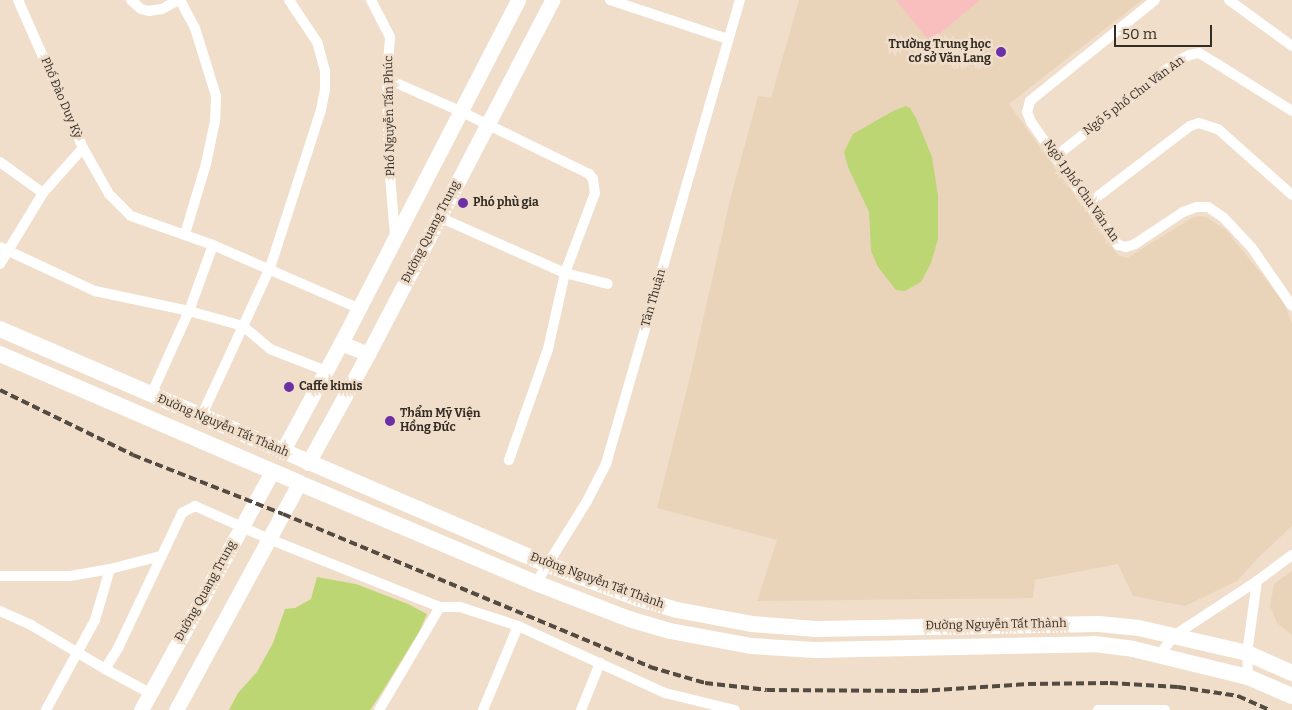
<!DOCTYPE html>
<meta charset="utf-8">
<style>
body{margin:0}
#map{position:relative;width:1292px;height:710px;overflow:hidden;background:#f0deca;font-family:Bitter,serif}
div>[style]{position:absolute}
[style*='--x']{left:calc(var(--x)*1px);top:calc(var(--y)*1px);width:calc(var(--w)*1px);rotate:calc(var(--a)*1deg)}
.built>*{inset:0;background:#ead4b9}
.green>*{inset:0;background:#f8bfbe}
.water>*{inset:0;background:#bcd674}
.street>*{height:10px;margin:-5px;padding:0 5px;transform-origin:5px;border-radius:5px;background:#fff}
.secondary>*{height:15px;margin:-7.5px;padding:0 7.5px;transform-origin:7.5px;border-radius:7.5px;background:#fff}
.primary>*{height:16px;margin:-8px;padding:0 8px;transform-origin:8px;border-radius:8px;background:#fff}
.rail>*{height:4px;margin-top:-2px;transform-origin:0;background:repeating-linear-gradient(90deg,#534a41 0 8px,transparent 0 12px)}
.dots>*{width:14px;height:14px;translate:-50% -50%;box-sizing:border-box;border:2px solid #f0deca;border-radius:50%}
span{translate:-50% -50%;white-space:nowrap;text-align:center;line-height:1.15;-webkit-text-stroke:5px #f0deca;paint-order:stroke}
.poi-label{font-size:12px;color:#342d26;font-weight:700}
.right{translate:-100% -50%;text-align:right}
.left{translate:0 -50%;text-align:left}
.street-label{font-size:12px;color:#342d26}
.scale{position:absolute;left:1114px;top:25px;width:98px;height:22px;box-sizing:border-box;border:2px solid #342d26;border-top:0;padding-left:6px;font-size:15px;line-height:18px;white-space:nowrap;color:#342d26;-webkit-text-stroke:4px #f0deca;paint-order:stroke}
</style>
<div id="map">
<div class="built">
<div style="clip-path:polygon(799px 0,1142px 0,1009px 104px,1118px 255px,1127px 258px,1192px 218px,1200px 216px,1208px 218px,1226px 230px,1283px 301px,1292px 323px,1292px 526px,1259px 557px,1237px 581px,1185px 606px,1133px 596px,1118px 564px,1035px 580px,1033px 598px,757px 601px,777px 540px,657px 508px,690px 377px,730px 200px,758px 96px,771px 98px)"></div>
<div style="clip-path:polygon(1292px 571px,1292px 635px,1277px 623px,1270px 606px,1274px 584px)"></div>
</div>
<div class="green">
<div style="clip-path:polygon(896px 0,980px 0,930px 42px)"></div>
</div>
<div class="water">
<div style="clip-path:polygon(906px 106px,910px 108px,916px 118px,932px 157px,938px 196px,938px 239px,931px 263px,921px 282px,905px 291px,896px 290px,878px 267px,871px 251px,869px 212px,848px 167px,844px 152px,853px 134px,893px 111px)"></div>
<div style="clip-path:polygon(317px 577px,356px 584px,408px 604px,427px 614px,419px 632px,382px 692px,370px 710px,229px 710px,238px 693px,257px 672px,273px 643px,285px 609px,295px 608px,311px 599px)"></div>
</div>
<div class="street">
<div style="--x:131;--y:0;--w:13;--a:42"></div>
<div style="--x:141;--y:9;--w:8;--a:14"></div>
<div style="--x:149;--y:11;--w:13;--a:-9"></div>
<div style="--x:162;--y:9;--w:18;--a:-29"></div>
<div style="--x:180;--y:0;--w:32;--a:62"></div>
<div style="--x:195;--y:28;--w:71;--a:72.8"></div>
<div style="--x:216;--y:96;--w:25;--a:92"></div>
<div style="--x:215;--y:121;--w:44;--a:101.8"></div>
<div style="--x:206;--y:164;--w:73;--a:106.7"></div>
<div style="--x:371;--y:0;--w:42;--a:62.8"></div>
<div style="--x:390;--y:37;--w:42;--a:94.1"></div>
<div style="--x:387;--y:79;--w:84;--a:88.6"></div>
<div style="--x:389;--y:163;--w:73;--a:85.3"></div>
<div style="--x:610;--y:0;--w:124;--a:18.3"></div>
<div style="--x:1155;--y:0;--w:161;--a:141.1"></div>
<div style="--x:1030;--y:101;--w:11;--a:105"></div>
<div style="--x:1027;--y:112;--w:11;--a:68"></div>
<div style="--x:1031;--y:122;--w:151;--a:54.7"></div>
<div style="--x:1118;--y:245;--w:8;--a:14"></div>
<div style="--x:1126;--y:247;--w:9;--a:-18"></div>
<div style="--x:1135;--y:244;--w:58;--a:-33.7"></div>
<div style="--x:1183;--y:212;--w:15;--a:-20"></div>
<div style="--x:1197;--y:207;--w:11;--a:0"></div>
<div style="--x:1208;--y:207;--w:18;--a:34"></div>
<div style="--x:1223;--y:217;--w:42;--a:46.9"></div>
<div style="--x:1252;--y:248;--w:70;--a:55.4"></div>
<div style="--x:1229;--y:0;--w:78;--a:36.1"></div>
<div style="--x:387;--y:79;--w:80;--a:23.7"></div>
<div style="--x:460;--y:111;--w:144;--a:26"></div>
<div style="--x:589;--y:174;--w:6;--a:51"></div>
<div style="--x:593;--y:179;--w:14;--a:82"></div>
<div style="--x:595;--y:193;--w:85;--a:110.6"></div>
<div style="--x:565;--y:273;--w:78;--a:102.6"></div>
<div style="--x:548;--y:349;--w:118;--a:109.4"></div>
<div style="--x:83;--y:148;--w:53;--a:60.5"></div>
<div style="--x:109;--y:194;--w:31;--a:45"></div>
<div style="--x:131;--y:216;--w:87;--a:19.5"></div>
<div style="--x:213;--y:245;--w:158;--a:23.5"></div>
<div style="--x:1056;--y:156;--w:152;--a:-38.1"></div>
<div style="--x:1176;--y:62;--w:15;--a:-28"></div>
<div style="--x:1189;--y:55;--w:10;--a:-11"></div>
<div style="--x:1199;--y:53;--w:17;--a:31"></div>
<div style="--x:1214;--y:62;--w:92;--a:32.1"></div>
<div style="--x:0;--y:162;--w:53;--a:35.8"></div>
<div style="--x:1089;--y:203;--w:127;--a:-37.3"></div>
<div style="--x:1190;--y:126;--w:9;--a:-18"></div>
<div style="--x:1199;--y:123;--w:20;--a:18"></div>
<div style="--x:1218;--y:129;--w:99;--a:41.7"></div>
<div style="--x:439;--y:217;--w:138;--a:24"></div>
<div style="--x:565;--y:273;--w:44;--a:14.3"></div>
<div style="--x:0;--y:247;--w:105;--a:24.9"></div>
<div style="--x:95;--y:291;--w:96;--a:12"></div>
<div style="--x:189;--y:311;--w:56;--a:15.5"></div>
<div style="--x:243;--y:326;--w:35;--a:40"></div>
<div style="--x:270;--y:349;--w:60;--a:21.4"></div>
<div style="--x:0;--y:264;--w:83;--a:-58.8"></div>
<div style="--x:43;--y:193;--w:60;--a:-48.4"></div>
<div style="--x:83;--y:148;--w:162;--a:-113.7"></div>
<div style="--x:151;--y:395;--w:92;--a:-65.7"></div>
<div style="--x:189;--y:311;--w:70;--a:-70"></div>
<div style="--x:201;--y:417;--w:164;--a:-65.2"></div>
<div style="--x:270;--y:268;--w:166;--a:-72.1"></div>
<div style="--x:321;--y:110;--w:21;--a:-79"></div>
<div style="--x:325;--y:89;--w:18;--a:-90"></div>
<div style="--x:325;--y:71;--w:30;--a:-105"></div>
<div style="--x:317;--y:42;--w:50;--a:-123.7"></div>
<div style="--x:0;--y:576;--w:70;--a:0"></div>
<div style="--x:70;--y:576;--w:41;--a:-9.9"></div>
<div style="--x:110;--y:569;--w:53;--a:-14.3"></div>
<div style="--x:536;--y:583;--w:97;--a:-58.1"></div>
<div style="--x:587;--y:501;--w:42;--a:-62.8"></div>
<div style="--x:606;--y:464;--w:483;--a:-73.9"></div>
<div style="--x:0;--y:611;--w:34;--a:24"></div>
<div style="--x:31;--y:625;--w:86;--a:30.7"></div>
<div style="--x:105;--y:669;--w:51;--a:28.1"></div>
<div style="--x:1159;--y:655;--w:26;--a:-51"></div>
<div style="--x:1175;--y:635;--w:98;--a:-33.4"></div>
<div style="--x:105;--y:669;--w:25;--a:-58"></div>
<div style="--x:118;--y:648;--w:149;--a:-64.6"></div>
<div style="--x:182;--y:513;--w:15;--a:-28"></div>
<div style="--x:195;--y:506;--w:81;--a:24"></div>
<div style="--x:269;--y:539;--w:184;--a:21.7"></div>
<div style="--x:440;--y:607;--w:20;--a:0"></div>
<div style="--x:460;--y:607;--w:61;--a:18.1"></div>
<div style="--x:518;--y:626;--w:162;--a:24.5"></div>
<div style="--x:665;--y:693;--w:72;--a:13.7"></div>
<div style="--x:1248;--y:677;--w:24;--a:-92"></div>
<div style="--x:1247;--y:653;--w:73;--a:-82.1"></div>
<div style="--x:1257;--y:581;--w:44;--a:-36.6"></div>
<div style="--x:46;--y:710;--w:102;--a:-61.4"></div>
<div style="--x:95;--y:620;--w:53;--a:-73.6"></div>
<div style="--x:379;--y:710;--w:120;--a:-59.4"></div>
<div style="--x:483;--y:710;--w:91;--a:-67.4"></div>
<div style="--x:581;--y:710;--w:51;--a:-68"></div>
<div style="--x:1098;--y:710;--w:67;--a:0"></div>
</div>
<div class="secondary">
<div style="--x:341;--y:343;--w:29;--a:22"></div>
<div style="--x:282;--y:452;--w:124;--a:-61.6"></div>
<div style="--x:341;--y:343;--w:386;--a:-62.7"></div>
<div style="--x:308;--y:463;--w:124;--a:-61.2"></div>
<div style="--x:368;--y:354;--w:399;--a:-62.5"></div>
<div style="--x:141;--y:710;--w:272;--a:-61.2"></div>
<div style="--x:176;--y:710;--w:258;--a:-61.5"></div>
</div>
<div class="primary">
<div style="--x:0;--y:329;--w:594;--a:23.29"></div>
<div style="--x:546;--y:564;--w:97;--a:20.5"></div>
<div style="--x:637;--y:598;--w:42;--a:16.7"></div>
<div style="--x:677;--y:610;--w:76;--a:10.6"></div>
<div style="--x:752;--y:624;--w:64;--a:4.5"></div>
<div style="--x:816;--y:629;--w:283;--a:-1"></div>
<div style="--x:1099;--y:624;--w:40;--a:5.7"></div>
<div style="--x:1139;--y:628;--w:111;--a:13"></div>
<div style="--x:1247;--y:653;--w:49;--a:24"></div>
<div style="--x:0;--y:354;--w:326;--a:23.3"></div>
<div style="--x:299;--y:483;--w:257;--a:22.9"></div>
<div style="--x:536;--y:583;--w:100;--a:21.2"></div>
<div style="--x:629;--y:619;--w:43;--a:16.3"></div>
<div style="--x:670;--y:631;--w:82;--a:10.5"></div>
<div style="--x:751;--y:646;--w:64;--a:3.6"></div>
<div style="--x:815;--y:650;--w:279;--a:-1.2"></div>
<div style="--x:1094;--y:644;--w:39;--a:7"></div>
<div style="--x:1133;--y:649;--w:118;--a:13.7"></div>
<div style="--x:1248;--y:677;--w:48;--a:23.4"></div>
</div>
<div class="rail">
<div style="--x:0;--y:390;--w:148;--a:26"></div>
<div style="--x:133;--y:455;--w:161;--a:21.5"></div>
<div style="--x:283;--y:514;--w:398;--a:22.6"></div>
<div style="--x:650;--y:667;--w:57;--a:16.2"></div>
<div style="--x:705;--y:683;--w:62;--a:6.4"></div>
<div style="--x:767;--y:690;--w:153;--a:0.4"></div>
<div style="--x:920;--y:691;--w:108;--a:-3.7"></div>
<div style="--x:1028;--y:684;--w:82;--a:-0.7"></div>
<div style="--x:1110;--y:683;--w:68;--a:3.4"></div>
<div style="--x:1178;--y:687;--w:61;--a:8.5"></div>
<div style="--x:1238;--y:696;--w:34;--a:24"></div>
</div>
<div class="dots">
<div style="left:1001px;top:52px;background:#6b30a6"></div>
<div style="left:463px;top:203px;background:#6b30a6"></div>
<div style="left:289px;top:387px;background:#6b30a6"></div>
<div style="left:390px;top:421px;background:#6b30a6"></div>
</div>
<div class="poi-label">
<span class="right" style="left:991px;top:52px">Trường Trung học<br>cơ sở Văn Lang</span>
<span class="left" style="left:473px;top:203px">Phó phù gia</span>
<span class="left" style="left:299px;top:387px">Caffe kimis</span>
<span class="left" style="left:400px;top:421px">Thẩm Mỹ Viện<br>Hồng Đức</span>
</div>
<div class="street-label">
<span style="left:1134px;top:96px;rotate:-37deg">Ngõ 5 phố Chu Văn An</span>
<span style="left:61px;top:98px;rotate:67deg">Phố Đào Duy Kỳ</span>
<span style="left:390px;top:116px;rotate:-91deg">Phố Nguyễn Tấn Phúc</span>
<span style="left:1081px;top:191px;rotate:55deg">Ngõ 1 phố Chu Văn An</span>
<span style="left:431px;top:232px;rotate:-63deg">Đường Quang Trung</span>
<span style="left:654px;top:298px;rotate:-74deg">Tân Thuận</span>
<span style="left:223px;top:426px;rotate:23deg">Đường Nguyễn Tất Thành</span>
<span style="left:597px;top:581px;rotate:20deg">Đường Nguyễn Tất Thành</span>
<span style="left:206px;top:591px;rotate:-61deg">Đường Quang Trung</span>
<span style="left:996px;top:625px;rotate:-1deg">Đường Nguyễn Tất Thành</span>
</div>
<div class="scale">50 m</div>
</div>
